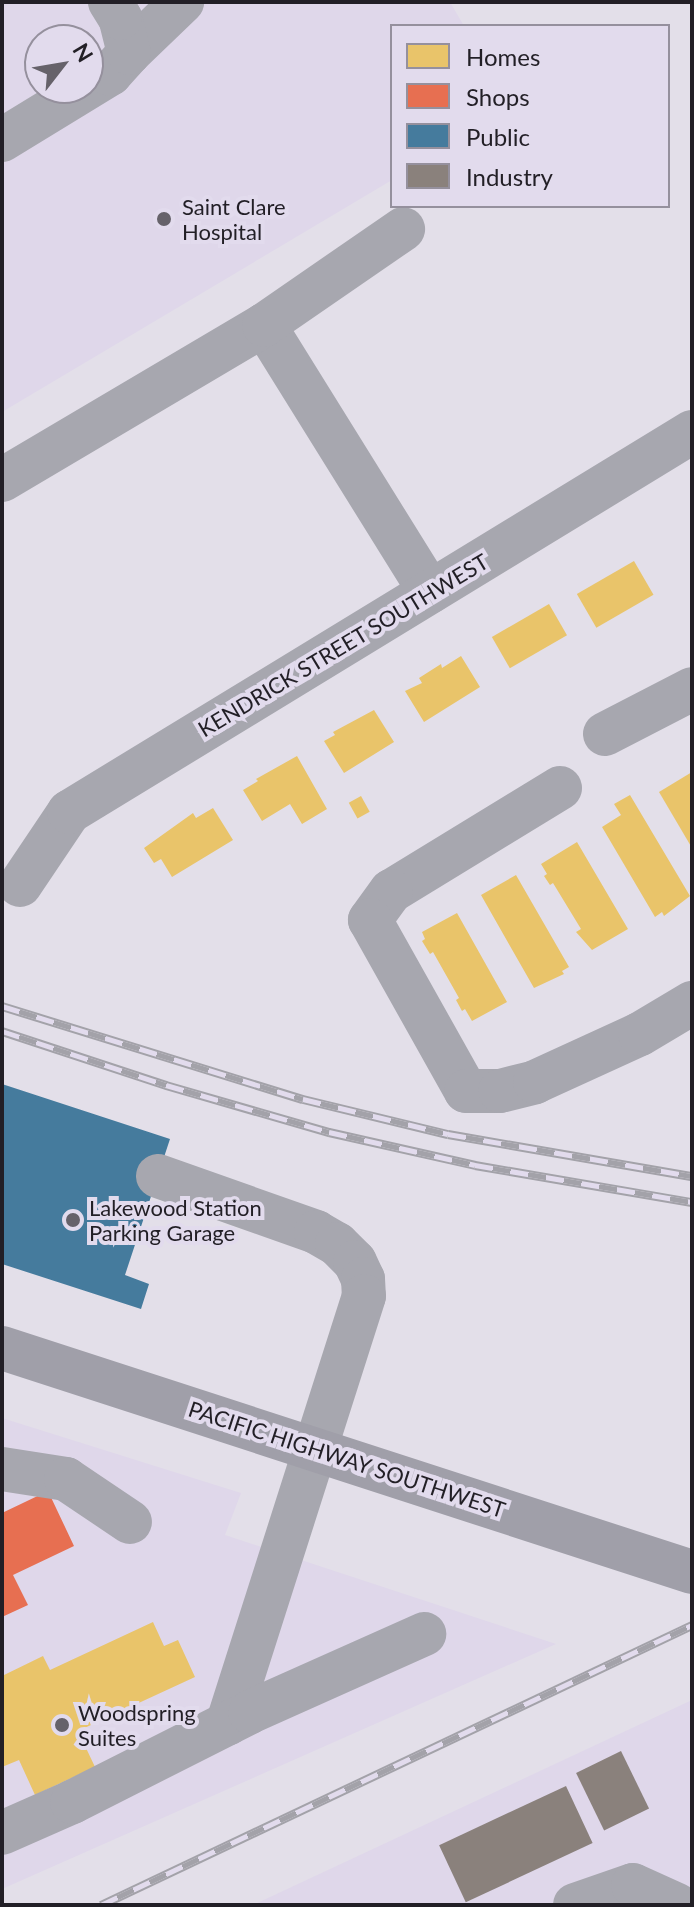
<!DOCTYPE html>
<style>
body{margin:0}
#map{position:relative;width:694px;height:1907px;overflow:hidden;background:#e3dfe9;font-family:Lato,sans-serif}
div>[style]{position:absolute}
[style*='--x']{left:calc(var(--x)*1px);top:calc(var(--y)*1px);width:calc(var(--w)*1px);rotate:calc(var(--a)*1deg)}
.built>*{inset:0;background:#dfd7ea}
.homes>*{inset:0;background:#e9c46a;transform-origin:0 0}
.shops>*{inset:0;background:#e76f51}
.public>*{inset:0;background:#457b9d}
.industry>*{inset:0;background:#8a817c;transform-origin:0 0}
.minor>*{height:44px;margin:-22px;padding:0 22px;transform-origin:22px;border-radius:22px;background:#a7a7af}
.major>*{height:44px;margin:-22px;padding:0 22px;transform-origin:22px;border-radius:22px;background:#a09fa9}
.rail>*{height:9px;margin-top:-4.5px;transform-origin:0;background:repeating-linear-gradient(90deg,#e2dbed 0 18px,#a3a2a9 0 36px);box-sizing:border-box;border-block:2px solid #a3a2a9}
.dots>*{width:22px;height:22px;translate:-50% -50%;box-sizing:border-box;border:4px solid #e2dbed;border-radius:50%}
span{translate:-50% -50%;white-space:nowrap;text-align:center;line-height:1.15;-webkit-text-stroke:8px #e2dbed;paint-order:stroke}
.poi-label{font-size:22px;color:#221f26}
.left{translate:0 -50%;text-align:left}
.street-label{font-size:22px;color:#221f26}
.frame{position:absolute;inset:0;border:4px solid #221f26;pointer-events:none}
.legend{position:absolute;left:390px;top:24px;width:280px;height:184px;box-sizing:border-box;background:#e2dbed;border:2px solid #95909d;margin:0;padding:10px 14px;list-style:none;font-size:24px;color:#221f26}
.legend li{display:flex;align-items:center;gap:16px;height:40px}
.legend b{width:40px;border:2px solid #95909d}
.north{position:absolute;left:24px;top:24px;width:80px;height:80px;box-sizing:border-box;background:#e2dbed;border:2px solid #95909d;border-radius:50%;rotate:59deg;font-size:22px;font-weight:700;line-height:32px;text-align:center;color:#221f26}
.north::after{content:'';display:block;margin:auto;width:28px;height:36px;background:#66626a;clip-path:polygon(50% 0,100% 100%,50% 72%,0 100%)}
</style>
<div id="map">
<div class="built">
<div style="clip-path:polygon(evenodd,2px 2px,450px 2px,464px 26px,392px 26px,392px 180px,2px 412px,2px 2px,40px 40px,88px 40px,88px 88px,40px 88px,40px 40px)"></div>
<div style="clip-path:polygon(2px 1418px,241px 1493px,225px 1535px,556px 1644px,2px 1889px)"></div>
<div style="clip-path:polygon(692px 1700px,692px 1905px,253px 1905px)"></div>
</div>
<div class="homes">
<div style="left:634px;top:561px;width:39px;height:66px;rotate:60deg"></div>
<div style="left:549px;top:604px;width:36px;height:66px;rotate:60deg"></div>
<div style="clip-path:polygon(461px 656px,480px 687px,424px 722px,405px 691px,422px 683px,419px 678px,441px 664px,442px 668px)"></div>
<div style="clip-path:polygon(374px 710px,394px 742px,344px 773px,324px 741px,335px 735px,333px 732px)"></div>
<div style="clip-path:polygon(297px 756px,327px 809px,302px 824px,290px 804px,262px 821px,243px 790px,258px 781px,256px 779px)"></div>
<div style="clip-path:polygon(692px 772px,692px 848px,659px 792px)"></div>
<div style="clip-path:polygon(630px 795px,690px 896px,664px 916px,662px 912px,655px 917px,602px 827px,621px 815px,614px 804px)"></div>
<div style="left:361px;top:796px;width:18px;height:14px;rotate:61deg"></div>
<div style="clip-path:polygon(213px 808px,233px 840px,172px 877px,161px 859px,154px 863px,144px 848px,193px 813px,196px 818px)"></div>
<div style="clip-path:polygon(577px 842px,628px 929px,592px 950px,576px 932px,581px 929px,553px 883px,550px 885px,544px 876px,547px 874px,541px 864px)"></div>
<div style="clip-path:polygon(516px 875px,569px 967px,562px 971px,564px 974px,534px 988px,481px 895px)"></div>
<div style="clip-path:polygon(457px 913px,507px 1002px,472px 1021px,465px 1009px,462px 1011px,456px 1000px,459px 998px,433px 952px,430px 954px,422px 941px,425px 939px,422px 932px)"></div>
<div style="clip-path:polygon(153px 1622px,164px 1646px,178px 1640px,195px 1677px,78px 1731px,95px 1767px,35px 1795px,19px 1760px,2px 1767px,2px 1676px,43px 1656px,50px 1670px)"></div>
</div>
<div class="shops">
<div style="clip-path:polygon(48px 1491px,74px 1546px,13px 1575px,28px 1605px,2px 1617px,2px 1513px)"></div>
</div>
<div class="public">
<div style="clip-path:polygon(2px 1084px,170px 1139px,125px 1275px,149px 1284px,141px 1309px,2px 1264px)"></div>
</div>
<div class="industry">
<div style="left:621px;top:1751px;width:64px;height:50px;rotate:64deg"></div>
<div style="left:566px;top:1786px;width:63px;height:140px;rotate:65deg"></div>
</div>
<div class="minor">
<div style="--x:129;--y:53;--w:74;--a:-43.9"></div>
<div style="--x:2;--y:140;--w:127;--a:-31.4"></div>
<div style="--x:110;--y:74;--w:28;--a:-48"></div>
<div style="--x:129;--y:53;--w:36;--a:-104"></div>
<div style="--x:120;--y:18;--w:19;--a:-122"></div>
<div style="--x:264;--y:325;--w:314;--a:58.1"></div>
<div style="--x:2;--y:480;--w:304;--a:-30.6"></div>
<div style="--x:264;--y:325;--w:169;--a:-34.6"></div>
<div style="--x:605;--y:734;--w:98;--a:-27.3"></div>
<div style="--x:560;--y:788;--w:198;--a:148.6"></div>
<div style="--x:391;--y:891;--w:36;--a:126"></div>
<div style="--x:370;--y:920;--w:196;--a:60.7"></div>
<div style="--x:466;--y:1091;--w:34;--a:0"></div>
<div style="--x:500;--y:1091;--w:36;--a:-14"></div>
<div style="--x:535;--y:1082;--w:115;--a:-24.6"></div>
<div style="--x:640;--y:1034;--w:61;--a:-30.8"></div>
<div style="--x:20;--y:885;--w:88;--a:-56.1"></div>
<div style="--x:69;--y:812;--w:730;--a:-31.38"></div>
<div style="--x:158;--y:1176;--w:168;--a:19.5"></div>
<div style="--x:316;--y:1232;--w:24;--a:30"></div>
<div style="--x:337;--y:1244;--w:25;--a:45"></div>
<div style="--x:355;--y:1262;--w:19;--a:65"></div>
<div style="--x:363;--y:1279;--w:17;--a:87"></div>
<div style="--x:364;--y:1296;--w:449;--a:107.7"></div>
<div style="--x:2;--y:1469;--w:65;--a:8.9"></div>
<div style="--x:66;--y:1479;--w:77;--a:33.9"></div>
<div style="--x:2;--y:1833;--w:77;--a:-23.9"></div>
<div style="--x:72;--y:1802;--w:199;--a:-26.8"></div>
<div style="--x:250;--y:1712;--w:191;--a:-24.1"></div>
<div style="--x:575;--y:1905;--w:61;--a:-19"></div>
<div style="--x:633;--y:1885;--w:48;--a:24.4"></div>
</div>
<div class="major">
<div style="--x:2;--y:1348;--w:725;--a:17.99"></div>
</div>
<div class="rail">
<div style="--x:2;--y:1006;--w:315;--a:17.2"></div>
<div style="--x:303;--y:1099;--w:149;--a:13.6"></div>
<div style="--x:448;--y:1134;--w:248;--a:9.8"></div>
<div style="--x:2;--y:1031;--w:173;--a:18.2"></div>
<div style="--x:166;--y:1085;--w:170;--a:16.1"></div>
<div style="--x:329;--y:1132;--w:150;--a:12.7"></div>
<div style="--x:475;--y:1165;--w:220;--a:9.7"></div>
<div style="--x:101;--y:1905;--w:654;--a:-25.35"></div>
</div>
<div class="dots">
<div style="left:164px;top:219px;background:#66626a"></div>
<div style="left:73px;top:1220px;background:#66626a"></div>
<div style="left:62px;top:1725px;background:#66626a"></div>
</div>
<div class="poi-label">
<span class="left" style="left:182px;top:219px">Saint Clare<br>Hospital</span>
<span class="left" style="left:89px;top:1220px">Lakewood Station<br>Parking Garage</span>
<span class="left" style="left:78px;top:1725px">Woodspring<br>Suites</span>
</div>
<div class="street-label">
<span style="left:343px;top:645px;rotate:-31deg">KENDRICK STREET SOUTHWEST</span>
<span style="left:347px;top:1459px;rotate:18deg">PACIFIC HIGHWAY SOUTHWEST</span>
</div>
<div class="frame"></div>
<ul class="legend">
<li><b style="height:22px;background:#e9c46a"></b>Homes</li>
<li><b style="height:22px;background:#e76f51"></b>Shops</li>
<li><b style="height:22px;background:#457b9d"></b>Public</li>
<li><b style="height:22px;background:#8a817c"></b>Industry</li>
</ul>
<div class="north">N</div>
</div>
